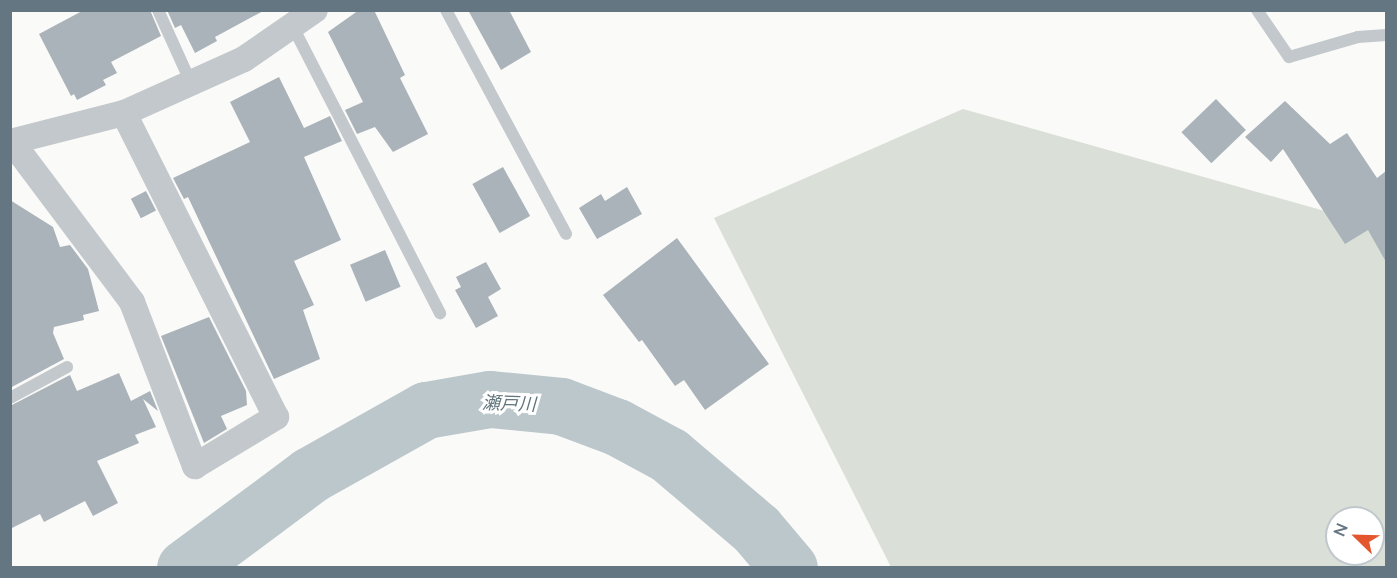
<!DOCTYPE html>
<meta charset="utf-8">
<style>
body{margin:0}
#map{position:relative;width:1397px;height:578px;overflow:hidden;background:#fafaf8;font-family:Lato,"Noto Sans JP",sans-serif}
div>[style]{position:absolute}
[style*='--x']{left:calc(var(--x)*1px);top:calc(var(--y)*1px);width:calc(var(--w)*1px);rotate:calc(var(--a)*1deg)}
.green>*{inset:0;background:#dadfd7}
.river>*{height:57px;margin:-28.5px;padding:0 28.5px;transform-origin:28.5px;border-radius:28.5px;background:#bbc7cb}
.building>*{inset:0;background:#aab3b9;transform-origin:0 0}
.service>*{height:12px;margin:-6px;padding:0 6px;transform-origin:6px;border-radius:6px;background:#c3c8cc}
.minor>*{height:26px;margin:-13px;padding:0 13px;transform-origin:13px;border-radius:13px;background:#c3c8cc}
span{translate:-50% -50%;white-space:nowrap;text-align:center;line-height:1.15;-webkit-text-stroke:6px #fff;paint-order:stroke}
.water-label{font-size:18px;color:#60757c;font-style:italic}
.frame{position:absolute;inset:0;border:12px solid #657683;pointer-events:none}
.north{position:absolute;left:1325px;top:506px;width:60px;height:60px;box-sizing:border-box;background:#fff;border:2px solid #c1c8cd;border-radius:50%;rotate:293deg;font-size:16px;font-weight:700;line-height:24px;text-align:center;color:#657683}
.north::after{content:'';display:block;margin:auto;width:21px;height:27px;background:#e4572e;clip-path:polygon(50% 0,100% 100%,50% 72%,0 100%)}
</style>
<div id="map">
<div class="green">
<div style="clip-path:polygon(evenodd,963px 109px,1385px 228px,1386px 567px,891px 567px,714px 218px,963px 109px,1337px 518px,1373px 518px,1373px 554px,1337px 554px,1337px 518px)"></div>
</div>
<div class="river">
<div style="--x:185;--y:568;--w:156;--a:-36.6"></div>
<div style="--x:310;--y:475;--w:133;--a:-29.3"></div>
<div style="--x:426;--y:410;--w:65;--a:-9.8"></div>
<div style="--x:490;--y:399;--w:71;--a:5.6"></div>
<div style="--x:561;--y:406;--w:60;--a:20.6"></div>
<div style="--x:617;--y:427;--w:59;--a:28.3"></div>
<div style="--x:669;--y:455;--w:114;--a:40.4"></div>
<div style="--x:756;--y:529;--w:51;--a:49.8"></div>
</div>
<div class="building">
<div style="clip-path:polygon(84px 10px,150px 10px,161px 36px,111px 62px,117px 73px,103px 80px,106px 85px,77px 100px,74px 94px,71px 96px,39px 34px)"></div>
<div style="clip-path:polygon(167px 10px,265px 10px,215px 37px,217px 41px,195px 53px,181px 25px,175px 28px)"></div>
<div style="clip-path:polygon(359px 10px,374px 10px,405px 75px,400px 78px,428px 134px,393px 152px,375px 127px,357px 134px,345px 110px,363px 102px,328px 32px)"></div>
<div style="clip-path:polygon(468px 10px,509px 10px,531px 52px,501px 70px)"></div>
<div style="clip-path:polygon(279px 77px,304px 128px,330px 116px,342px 141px,304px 157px,341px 240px,294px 261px,314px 305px,303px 310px,320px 359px,274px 379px,188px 197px,184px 199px,173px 178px,250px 142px,230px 102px)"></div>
<div style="left:1216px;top:99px;width:43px;height:48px;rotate:46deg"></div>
<div style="clip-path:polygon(1285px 101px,1330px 144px,1347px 133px,1377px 178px,1386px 171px,1386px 262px,1368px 230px,1345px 244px,1283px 149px,1271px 162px,1245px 137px)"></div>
<div style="left:503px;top:167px;width:56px;height:35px;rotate:61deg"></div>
<div style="clip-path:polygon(627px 187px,642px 214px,597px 239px,579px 208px,601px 194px,605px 201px)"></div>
<div style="left:146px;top:191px;width:22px;height:17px;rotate:63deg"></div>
<div style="clip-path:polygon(10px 200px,53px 227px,60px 247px,70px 245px,88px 269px,99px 311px,83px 315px,84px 320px,54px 327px,53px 333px,64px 359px,10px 388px)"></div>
<div style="clip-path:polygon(677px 238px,769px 364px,705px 410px,684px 380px,675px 386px,642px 340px,639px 342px,603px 295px)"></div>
<div style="left:385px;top:250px;width:40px;height:38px;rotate:67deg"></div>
<div style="clip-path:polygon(486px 262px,501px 289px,488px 297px,498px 316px,476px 328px,455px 290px,461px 287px,456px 277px)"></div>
<div style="clip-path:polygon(209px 317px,246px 391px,247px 405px,221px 416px,227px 429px,204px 443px,161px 336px)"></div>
<div style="clip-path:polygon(119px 373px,131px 401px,150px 391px,158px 411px,143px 399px,156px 427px,135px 435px,139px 443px,97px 461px,118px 503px,93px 516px,85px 501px,44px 522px,40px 514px,10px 529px,10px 406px,70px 375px,77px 391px)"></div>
</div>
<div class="service">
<div style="--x:158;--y:10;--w:78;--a:65.7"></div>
<div style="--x:446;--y:10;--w:254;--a:61.8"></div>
<div style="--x:1257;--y:10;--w:57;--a:55.8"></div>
<div style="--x:1289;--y:57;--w:72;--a:-16.2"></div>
<div style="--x:1358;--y:37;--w:28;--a:-4"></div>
<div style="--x:293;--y:27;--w:322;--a:62.8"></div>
<div style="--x:10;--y:398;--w:65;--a:-28.5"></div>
</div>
<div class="minor">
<div style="--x:10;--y:142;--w:118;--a:-14.3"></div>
<div style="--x:124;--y:113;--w:132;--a:-24.2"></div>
<div style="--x:244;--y:59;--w:86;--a:-34.6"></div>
<div style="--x:12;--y:142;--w:200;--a:53.1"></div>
<div style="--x:132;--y:302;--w:176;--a:69"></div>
<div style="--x:195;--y:466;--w:95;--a:-31.2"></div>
<div style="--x:276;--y:417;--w:340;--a:-116.6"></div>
</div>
<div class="water-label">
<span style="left:509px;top:403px;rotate:2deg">瀬戸川</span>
</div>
<div class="frame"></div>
<div class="north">N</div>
</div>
